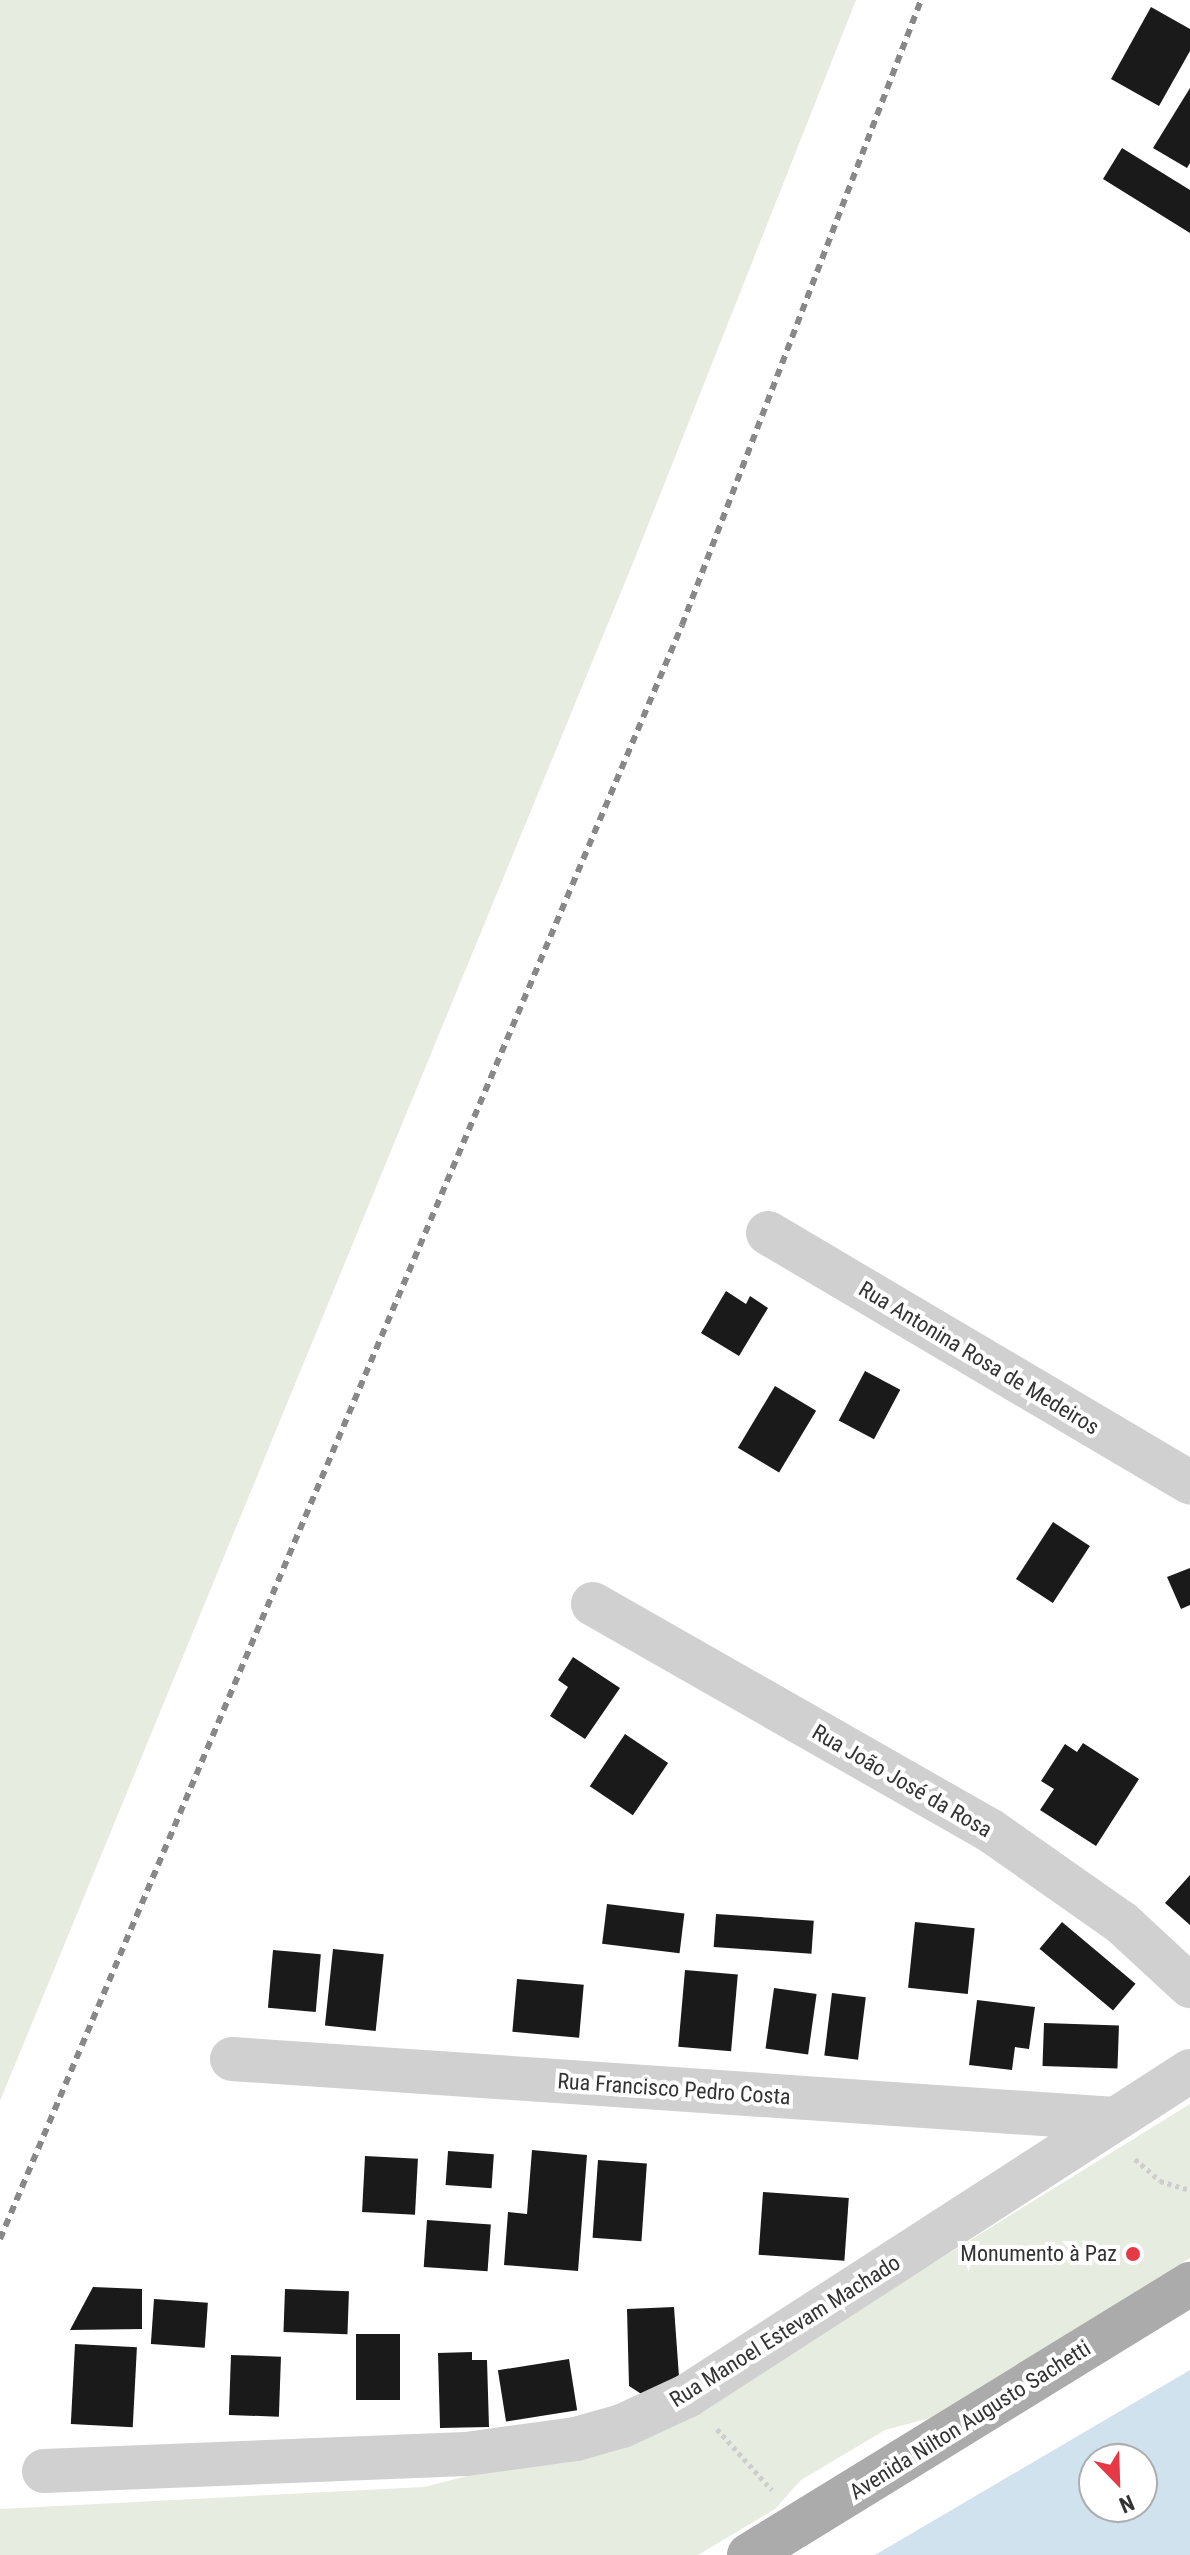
<!DOCTYPE html>
<meta charset="utf-8">
<style>
body{margin:0}
#map{position:relative;width:1190px;height:2555px;overflow:hidden;background:#fff;font-family:"Roboto Condensed",sans-serif}
div>[style]{position:absolute}
[style*='--x']{left:calc(var(--x)*1px);top:calc(var(--y)*1px);width:calc(var(--w)*1px);rotate:calc(var(--a)*1deg)}
.green>*{inset:0;background:#e6ecdf}
.water>*{inset:0;background:#cfe2ee}
.building>*{inset:0;background:#1a1a1a;transform-origin:0 0}
.path>*{height:5px;margin-top:-2.5px;transform-origin:0;background:repeating-linear-gradient(90deg,#cdcdcd 0 4px,transparent 0 8px)}
.minor>*{height:44px;margin:-22px;padding:0 22px;transform-origin:22px;border-radius:22px;background:#d0d0d0}
.major>*{height:44px;margin:-22px;padding:0 22px;transform-origin:22px;border-radius:22px;background:#ababab}
.rail>*{height:6px;margin-top:-3px;transform-origin:0;background:repeating-linear-gradient(90deg,#888 0 8px,transparent 0 14px)}
.dots>*{width:22px;height:22px;translate:-50% -50%;box-sizing:border-box;border:4px solid #fff;border-radius:50%}
span{translate:-50% -50%;white-space:nowrap;text-align:center;line-height:1.15;-webkit-text-stroke:8px #fff;paint-order:stroke}
.street-label{font-size:22px;color:#333}
.poi-label{font-size:22px;color:#333}
.right{translate:-100% -50%;text-align:right}
.north{position:absolute;left:1078px;top:2443px;width:80px;height:80px;box-sizing:border-box;background:#fff;border:2px solid #adadad;border-radius:50%;rotate:157deg;font-size:22px;font-weight:700;line-height:32px;text-align:center;color:#333}
.north::after{content:'';display:block;margin:auto;width:28px;height:36px;background:#e63946;clip-path:polygon(50% 0,100% 100%,50% 72%,0 100%)}
</style>
<div id="map">
<div class="green">
<div style="clip-path:polygon(0 0,856px 0,635px 558px,0 2101px)"></div>
<div style="clip-path:polygon(1190px 2104px,1190px 2258px,934px 2417px,885px 2430px,801px 2480px,775px 2509px,698px 2555px,0 2555px,0 2509px,424px 2487px,677px 2422px)"></div>
</div>
<div class="water">
<div style="clip-path:polygon(evenodd,1190px 2370px,1190px 2555px,875px 2555px,1190px 2370px,1094px 2459px,1142px 2459px,1142px 2507px,1094px 2507px,1094px 2459px)"></div>
</div>
<div class="building">
<div style="clip-path:polygon(1151px 7px,1190px 29px,1190px 51px,1159px 106px,1111px 79px)"></div>
<div style="clip-path:polygon(1190px 88px,1190px 163px,1187px 168px,1153px 148px)"></div>
<div style="clip-path:polygon(1122px 148px,1190px 190px,1190px 233px,1103px 179px)"></div>
<div style="clip-path:polygon(726px 1291px,746px 1304px,750px 1296px,768px 1308px,739px 1356px,701px 1333px)"></div>
<div style="left:865px;top:1371px;width:40px;height:56px;rotate:28deg"></div>
<div style="left:775px;top:1386px;width:48px;height:72px;rotate:31deg"></div>
<div style="left:1053px;top:1522px;width:44px;height:68px;rotate:33deg"></div>
<div style="clip-path:polygon(1190px 1568px,1190px 1605px,1181px 1609px,1167px 1577px)"></div>
<div style="clip-path:polygon(573px 1657px,620px 1688px,585px 1739px,550px 1716px,568px 1687px,558px 1680px)"></div>
<div style="left:625px;top:1734px;width:52px;height:63px;rotate:34deg"></div>
<div style="clip-path:polygon(1083px 1743px,1139px 1779px,1096px 1846px,1040px 1810px,1054px 1789px,1041px 1781px,1065px 1744px,1077px 1752px)"></div>
<div style="clip-path:polygon(1190px 1875px,1190px 1925px,1165px 1903px)"></div>
<div style="left:607px;top:1904px;width:78px;height:40px;rotate:7deg"></div>
<div style="left:716px;top:1914px;width:98px;height:33px;rotate:4deg"></div>
<div style="left:915px;top:1922px;width:60px;height:66px;rotate:6deg"></div>
<div style="left:1062px;top:1922px;width:96px;height:35px;rotate:40deg"></div>
<div style="left:333px;top:1949px;width:51px;height:77px;rotate:6deg"></div>
<div style="left:273px;top:1950px;width:48px;height:58px;rotate:5deg"></div>
<div style="left:685px;top:1970px;width:53px;height:77px;rotate:5deg"></div>
<div style="left:517px;top:1979px;width:67px;height:53px;rotate:5deg"></div>
<div style="left:774px;top:1988px;width:43px;height:61px;rotate:8deg"></div>
<div style="left:832px;top:1993px;width:34px;height:63px;rotate:7deg"></div>
<div style="clip-path:polygon(977px 2000px,1035px 2007px,1029px 2049px,1015px 2047px,1012px 2070px,969px 2065px)"></div>
<div style="left:1044px;top:2023px;width:75px;height:43px;rotate:2deg"></div>
<div style="clip-path:polygon(532px 2150px,587px 2155px,578px 2271px,504px 2265px,508px 2212px,527px 2214px)"></div>
<div style="left:448px;top:2151px;width:46px;height:34px;rotate:4deg"></div>
<div style="left:365px;top:2156px;width:53px;height:56px;rotate:3deg"></div>
<div style="left:598px;top:2160px;width:49px;height:78px;rotate:4deg"></div>
<div style="left:763px;top:2192px;width:86px;height:63px;rotate:4deg"></div>
<div style="left:427px;top:2220px;width:64px;height:47px;rotate:4deg"></div>
<div style="clip-path:polygon(93px 2287px,142px 2289px,142px 2329px,70px 2330px)"></div>
<div style="left:285px;top:2289px;width:64px;height:43px;rotate:2deg"></div>
<div style="left:154px;top:2299px;width:54px;height:45px;rotate:4deg"></div>
<div style="clip-path:polygon(674px 2307px,679px 2377px,643px 2395px,629px 2386px,627px 2309px)"></div>
<div style="left:356px;top:2334px;width:44px;height:66px"></div>
<div style="left:75px;top:2344px;width:62px;height:80px;rotate:3deg"></div>
<div style="clip-path:polygon(472px 2352px,472px 2360px,487px 2360px,489px 2427px,440px 2428px,438px 2353px)"></div>
<div style="left:231px;top:2355px;width:50px;height:60px;rotate:2deg"></div>
<div style="left:569px;top:2359px;width:52px;height:72px;rotate:81deg"></div>
</div>
<div class="path">
<div style="--x:1135;--y:2159;--w:33;--a:41"></div>
<div style="--x:1160;--y:2181;--w:31;--a:17"></div>
<div style="--x:717;--y:2429;--w:82;--a:48"></div>
</div>
<div class="minor">
<div style="--x:768;--y:1233;--w:490;--a:30.6"></div>
<div style="--x:593;--y:1604;--w:458;--a:29.7"></div>
<div style="--x:991;--y:1831;--w:160;--a:35.1"></div>
<div style="--x:1122;--y:1923;--w:93;--a:42.8"></div>
<div style="--x:232;--y:2059;--w:885;--a:3.89"></div>
<div style="--x:44;--y:2471;--w:422;--a:-2.3"></div>
<div style="--x:466;--y:2454;--w:111;--a:-7.8"></div>
<div style="--x:576;--y:2439;--w:48;--a:-15.8"></div>
<div style="--x:622;--y:2426;--w:72;--a:-24.8"></div>
<div style="--x:687;--y:2396;--w:599;--a:-32.87"></div>
</div>
<div class="major">
<div style="--x:749;--y:2555;--w:518;--a:-31.57"></div>
</div>
<div class="rail">
<div style="--x:0;--y:2239;--w:1752;--a:-67.09"></div>
<div style="--x:682;--y:625;--w:669;--a:-69.07"></div>
</div>
<div class="dots">
<div style="left:1133px;top:2254px;background:#e63946"></div>
</div>
<div class="street-label">
<span style="left:979px;top:1358px;rotate:31deg">Rua Antonina Rosa de Medeiros</span>
<span style="left:902px;top:1781px;rotate:30deg">Rua João José da Rosa</span>
<span style="left:674px;top:2089px;rotate:4deg">Rua Francisco Pedro Costa</span>
<span style="left:785px;top:2331px;rotate:-32deg">Rua Manoel Estevam Machado</span>
<span style="left:970px;top:2420px;rotate:-32deg">Avenida Nilton Augusto Sachetti</span>
</div>
<div class="poi-label">
<span class="right" style="left:1117px;top:2254px">Monumento à Paz</span>
</div>
<div class="north">N</div>
</div>
